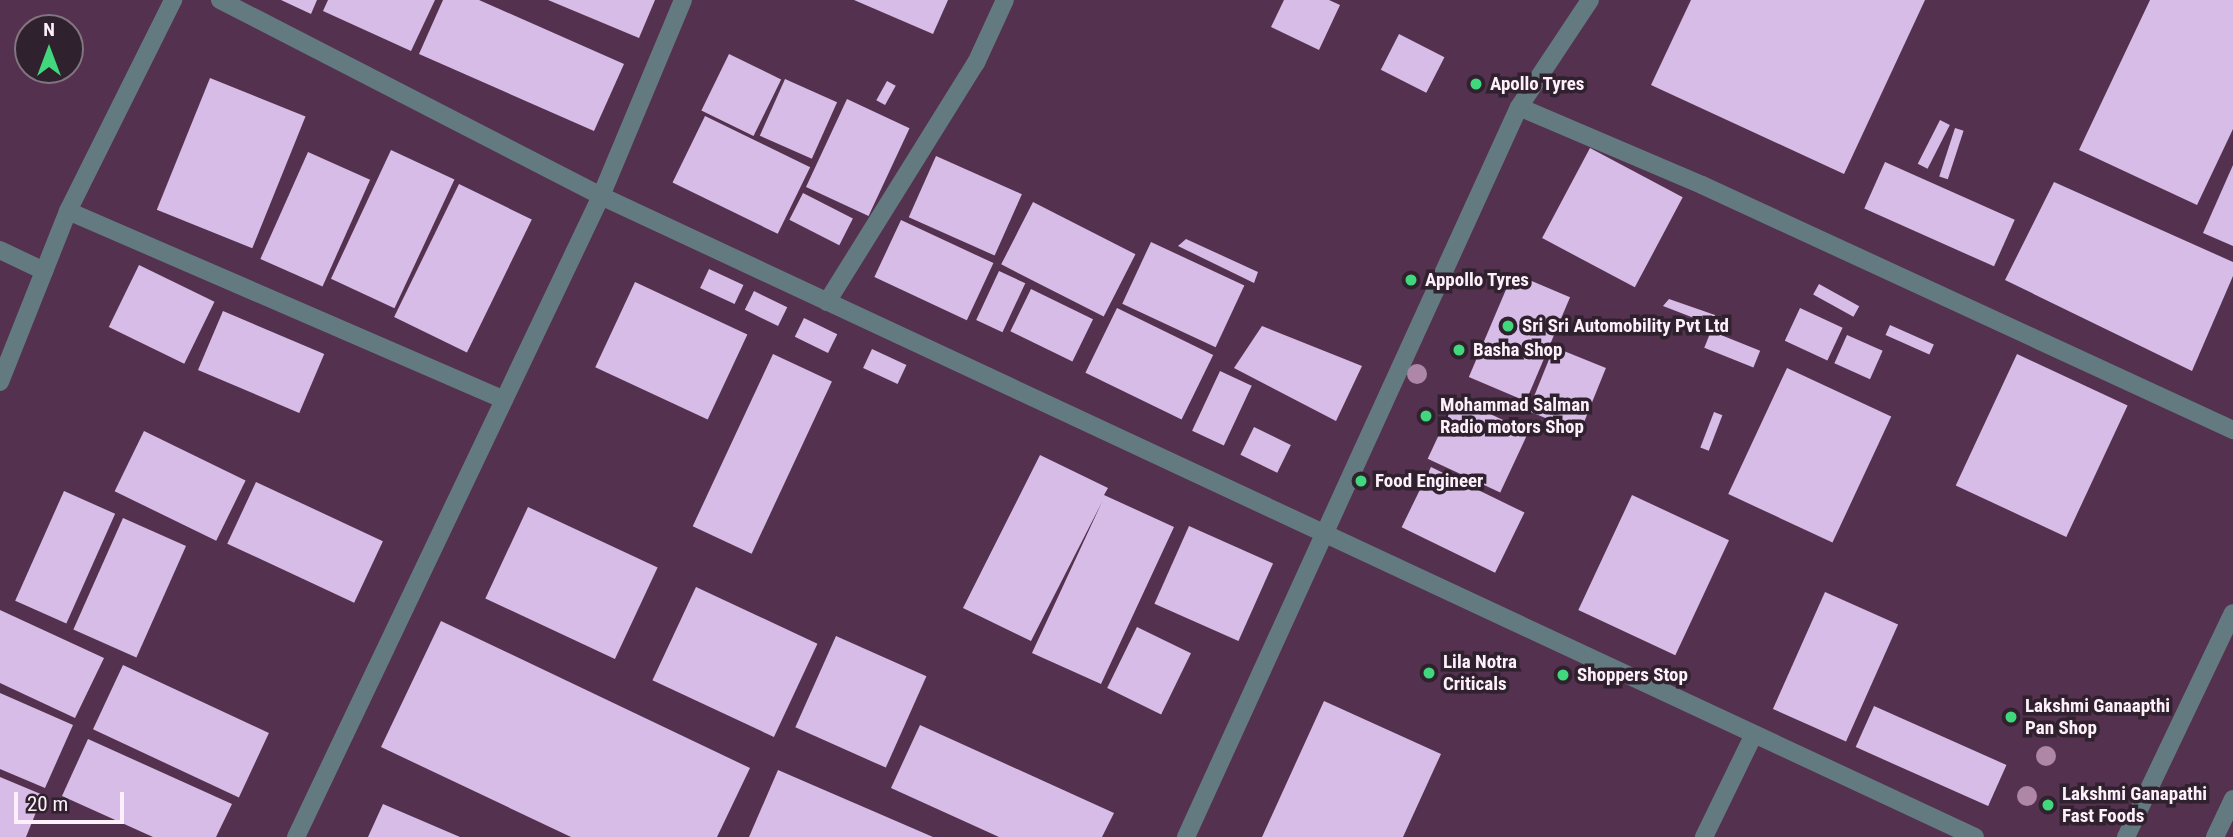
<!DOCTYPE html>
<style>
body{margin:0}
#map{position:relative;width:2233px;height:837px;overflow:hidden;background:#54324f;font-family:"Roboto Condensed",sans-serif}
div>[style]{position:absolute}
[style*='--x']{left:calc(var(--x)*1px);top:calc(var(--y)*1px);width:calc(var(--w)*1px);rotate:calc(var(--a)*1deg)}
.building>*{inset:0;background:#d6bce6;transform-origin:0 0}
.minor>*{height:18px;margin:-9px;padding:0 9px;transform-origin:9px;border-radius:9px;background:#637b80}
.tertiary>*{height:18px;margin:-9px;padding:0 9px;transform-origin:9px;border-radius:9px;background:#637b80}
.trees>*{width:20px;height:20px;margin:-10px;border-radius:50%;background:#ae86a8}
.dots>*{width:19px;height:19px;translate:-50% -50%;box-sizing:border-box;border:4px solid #30212e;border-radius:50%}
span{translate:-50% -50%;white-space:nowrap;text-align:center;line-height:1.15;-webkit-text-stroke:7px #30212e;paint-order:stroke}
.poi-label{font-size:19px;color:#fdf0fa;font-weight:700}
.left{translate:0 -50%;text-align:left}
.north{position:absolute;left:14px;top:14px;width:70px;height:70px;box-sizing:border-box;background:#30212e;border:2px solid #827480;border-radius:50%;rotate:0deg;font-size:19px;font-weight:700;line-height:28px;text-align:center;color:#fdf0fa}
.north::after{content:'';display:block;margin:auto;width:24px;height:32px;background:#41d77c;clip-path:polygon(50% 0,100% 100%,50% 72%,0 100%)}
.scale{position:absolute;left:14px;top:792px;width:110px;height:32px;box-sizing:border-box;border:4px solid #fdf0fa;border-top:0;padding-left:9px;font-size:21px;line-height:24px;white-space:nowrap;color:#fdf0fa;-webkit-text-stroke:5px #30212e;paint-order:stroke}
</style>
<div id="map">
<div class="building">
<div style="clip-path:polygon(281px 0,317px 0,311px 14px)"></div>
<div style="clip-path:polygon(328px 0,435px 0,411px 51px,323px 11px)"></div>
<div style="clip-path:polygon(443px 0,479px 0,624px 64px,594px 131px,419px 54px)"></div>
<div style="clip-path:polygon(548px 0,655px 0,639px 38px)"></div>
<div style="clip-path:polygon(854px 0,948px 0,933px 34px)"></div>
<div style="clip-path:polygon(1284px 0,1329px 0,1340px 5px,1319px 50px,1271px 27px)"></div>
<div style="clip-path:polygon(1691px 0,1925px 0,1844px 174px,1651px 85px)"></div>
<div style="clip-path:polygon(2150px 0,2233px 0,2233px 129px,2197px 205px,2079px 150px)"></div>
<div style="left:1399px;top:34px;width:51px;height:40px;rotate:27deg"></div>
<div style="left:729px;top:54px;width:58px;height:63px;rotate:26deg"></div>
<div style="left:210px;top:78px;width:103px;height:142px;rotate:22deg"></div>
<div style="left:785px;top:79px;width:57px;height:62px;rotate:24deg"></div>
<div style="left:887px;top:81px;width:10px;height:22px;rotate:29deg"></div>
<div style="left:847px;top:99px;width:69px;height:97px;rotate:25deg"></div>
<div style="left:705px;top:116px;width:117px;height:74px;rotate:26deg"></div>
<div style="left:1940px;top:120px;width:11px;height:49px;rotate:27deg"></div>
<div style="left:1955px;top:128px;width:9px;height:51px;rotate:18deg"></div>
<div style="left:1590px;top:148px;width:105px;height:102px;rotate:28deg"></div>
<div style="left:391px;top:150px;width:70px;height:142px;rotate:25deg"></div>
<div style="left:308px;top:152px;width:68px;height:117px;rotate:24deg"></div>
<div style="left:936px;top:156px;width:94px;height:67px;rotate:24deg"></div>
<div style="left:1885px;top:162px;width:142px;height:51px;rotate:24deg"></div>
<div style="clip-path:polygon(2233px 165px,2233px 246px,2203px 233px)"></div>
<div style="clip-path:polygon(2054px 182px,2233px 262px,2233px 276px,2192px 371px,2005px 280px)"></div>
<div style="left:459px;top:184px;width:81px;height:148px;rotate:26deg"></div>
<div style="left:803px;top:193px;width:56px;height:30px;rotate:27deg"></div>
<div style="left:1033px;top:202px;width:115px;height:70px;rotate:27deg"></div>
<div style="left:901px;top:220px;width:102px;height:63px;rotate:25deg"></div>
<div style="clip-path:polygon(1186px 239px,1258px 272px,1254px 283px,1178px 246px)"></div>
<div style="left:1151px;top:242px;width:103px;height:68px;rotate:25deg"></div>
<div style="left:139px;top:265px;width:84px;height:69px;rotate:26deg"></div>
<div style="left:709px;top:269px;width:38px;height:21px;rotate:25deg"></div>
<div style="left:999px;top:271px;width:29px;height:54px;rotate:25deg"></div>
<div style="left:1513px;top:273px;width:62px;height:113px;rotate:23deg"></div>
<div style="left:635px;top:282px;width:124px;height:94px;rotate:25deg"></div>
<div style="left:1819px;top:284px;width:46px;height:12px;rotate:29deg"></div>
<div style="left:1031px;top:289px;width:69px;height:47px;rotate:26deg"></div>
<div style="left:754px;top:291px;width:37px;height:21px;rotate:26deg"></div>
<div style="clip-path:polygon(1669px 299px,1715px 315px,1712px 325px,1663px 306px)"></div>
<div style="left:1117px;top:308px;width:107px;height:72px;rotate:26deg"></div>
<div style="left:1800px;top:308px;width:47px;height:36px;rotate:25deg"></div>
<div style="left:223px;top:311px;width:110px;height:64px;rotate:23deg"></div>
<div style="left:804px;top:318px;width:37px;height:21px;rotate:26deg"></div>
<div style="left:1890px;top:325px;width:48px;height:11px;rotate:24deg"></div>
<div style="clip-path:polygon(1262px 326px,1362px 366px,1336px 421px,1234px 368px)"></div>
<div style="left:1711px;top:331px;width:53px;height:18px;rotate:22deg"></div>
<div style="left:1847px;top:335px;width:39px;height:31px;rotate:24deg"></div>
<div style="left:1554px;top:347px;width:56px;height:69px;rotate:22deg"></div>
<div style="left:872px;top:349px;width:38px;height:21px;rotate:25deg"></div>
<div style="left:773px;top:354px;width:65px;height:190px;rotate:25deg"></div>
<div style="left:2017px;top:354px;width:122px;height:145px;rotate:25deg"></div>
<div style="left:1787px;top:368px;width:115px;height:139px;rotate:25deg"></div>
<div style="left:1220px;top:371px;width:35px;height:66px;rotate:25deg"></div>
<div style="left:1456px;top:398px;width:80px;height:67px;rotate:25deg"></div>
<div style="left:1714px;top:412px;width:9px;height:38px;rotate:21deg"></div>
<div style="left:1254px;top:427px;width:41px;height:31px;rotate:26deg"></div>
<div style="left:144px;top:431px;width:113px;height:67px;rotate:26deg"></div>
<div style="clip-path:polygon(1040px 455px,1108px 488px,1104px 495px,1174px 527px,1101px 684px,1032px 653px,1102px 502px,1031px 641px,963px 608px)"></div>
<div style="left:1431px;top:467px;width:104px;height:67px;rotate:26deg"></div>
<div style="left:256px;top:482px;width:140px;height:68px;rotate:25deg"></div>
<div style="left:64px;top:491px;width:56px;height:120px;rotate:24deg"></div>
<div style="left:1632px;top:495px;width:107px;height:127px;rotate:25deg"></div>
<div style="left:528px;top:507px;width:143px;height:101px;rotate:25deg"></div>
<div style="left:123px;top:518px;width:69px;height:122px;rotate:24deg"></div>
<div style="left:1189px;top:526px;width:92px;height:85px;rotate:24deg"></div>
<div style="left:696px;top:587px;width:134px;height:103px;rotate:25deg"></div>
<div style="left:1825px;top:592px;width:80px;height:128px;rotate:24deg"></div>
<div style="clip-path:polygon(0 610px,104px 658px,75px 718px,0 683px)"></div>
<div style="clip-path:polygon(441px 621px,750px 768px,717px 837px,571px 837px,381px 747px)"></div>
<div style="left:1137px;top:627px;width:60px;height:68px;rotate:26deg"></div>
<div style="left:836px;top:636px;width:99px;height:100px;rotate:24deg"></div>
<div style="left:123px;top:665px;width:161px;height:71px;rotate:25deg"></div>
<div style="clip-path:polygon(0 693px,73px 725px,45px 788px,0 769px)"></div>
<div style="clip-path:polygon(1324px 701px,1441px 754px,1403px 837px,1262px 837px)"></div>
<div style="left:1874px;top:706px;width:145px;height:45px;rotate:24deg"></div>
<div style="clip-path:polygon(920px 725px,1114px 813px,1102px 837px,999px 837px,891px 788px)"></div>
<div style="clip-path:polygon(88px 739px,232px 804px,216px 837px,153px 837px,62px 796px)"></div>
<div style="clip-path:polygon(778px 770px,933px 837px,749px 837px)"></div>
<div style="clip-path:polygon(0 777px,43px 795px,26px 837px,0 837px)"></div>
<div style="clip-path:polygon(383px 804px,460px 837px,368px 837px)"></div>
</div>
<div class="minor">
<div style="--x:1519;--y:107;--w:199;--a:23.1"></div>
<div style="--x:1702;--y:185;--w:585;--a:24.77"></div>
<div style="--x:68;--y:211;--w:475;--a:23.4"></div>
<div style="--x:0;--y:250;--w:49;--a:25.5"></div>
<div style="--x:827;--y:302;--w:282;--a:-58.1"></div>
<div style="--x:976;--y:63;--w:69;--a:-65.3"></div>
<div style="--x:0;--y:382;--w:184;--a:-68.3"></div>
<div style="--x:68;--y:211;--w:236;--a:-63.5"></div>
<div style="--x:296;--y:837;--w:710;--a:-64.55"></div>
<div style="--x:601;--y:196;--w:212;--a:-67.3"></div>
<div style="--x:1186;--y:837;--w:802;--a:-65.48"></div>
<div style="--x:1519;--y:107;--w:128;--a:-56.4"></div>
<div style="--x:1704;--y:837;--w:114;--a:-64.1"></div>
</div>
<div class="tertiary">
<div style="--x:220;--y:0;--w:428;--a:27.2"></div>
<div style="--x:601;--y:196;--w:1516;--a:25.01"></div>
<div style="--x:2126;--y:837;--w:248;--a:-64.5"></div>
<div style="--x:2215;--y:837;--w:42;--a:-64.7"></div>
</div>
<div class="trees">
<div style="left:1417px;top:374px"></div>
<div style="left:2046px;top:756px"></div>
<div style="left:2027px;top:796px"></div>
</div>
<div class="dots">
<div style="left:1476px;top:84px;background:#41d77c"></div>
<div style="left:1411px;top:280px;background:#41d77c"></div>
<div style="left:1508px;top:326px;background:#41d77c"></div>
<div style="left:1459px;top:350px;background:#41d77c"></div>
<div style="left:1426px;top:416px;background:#41d77c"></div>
<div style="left:1361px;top:481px;background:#41d77c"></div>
<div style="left:1429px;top:673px;background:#41d77c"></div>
<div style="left:1563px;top:675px;background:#41d77c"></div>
<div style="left:2011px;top:717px;background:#41d77c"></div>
<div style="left:2048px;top:805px;background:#41d77c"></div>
</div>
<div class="poi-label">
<span class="left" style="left:1490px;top:84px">Apollo Tyres</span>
<span class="left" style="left:1425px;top:280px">Appollo Tyres</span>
<span class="left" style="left:1522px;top:326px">Sri Sri Automobility Pvt Ltd</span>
<span class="left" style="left:1473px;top:350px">Basha Shop</span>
<span class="left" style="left:1440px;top:416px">Mohammad Salman<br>Radio motors Shop</span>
<span class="left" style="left:1375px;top:481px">Food Engineer</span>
<span class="left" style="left:1443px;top:673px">Lila Notra<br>Criticals</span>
<span class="left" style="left:1577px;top:675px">Shoppers Stop</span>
<span class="left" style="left:2025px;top:717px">Lakshmi Ganaapthi<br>Pan Shop</span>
<span class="left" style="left:2062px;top:805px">Lakshmi Ganapathi<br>Fast Foods</span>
</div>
<div class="north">N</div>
<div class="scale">20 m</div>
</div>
